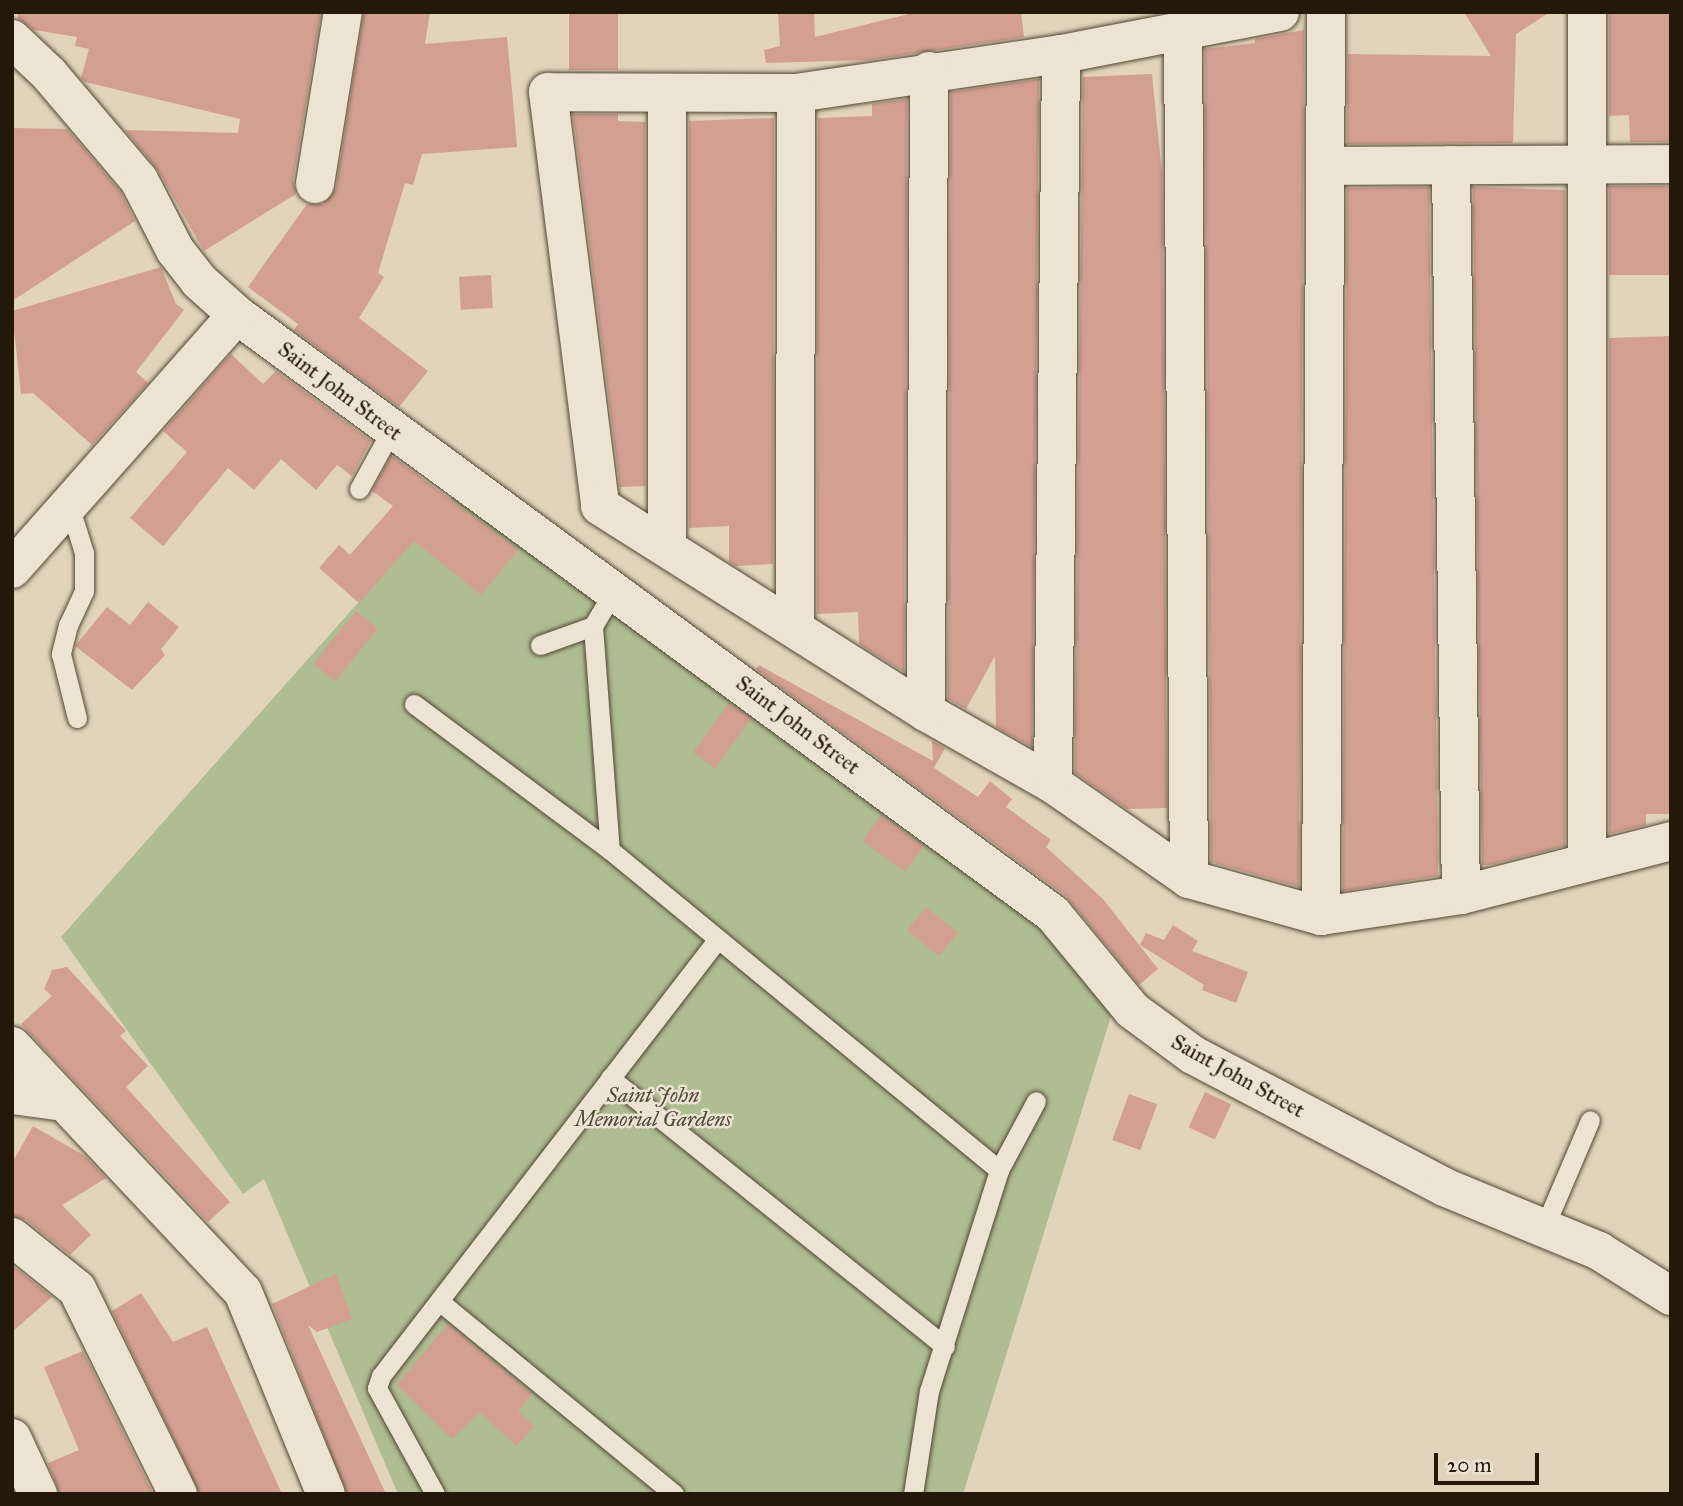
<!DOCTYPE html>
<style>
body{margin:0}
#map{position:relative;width:1683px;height:1506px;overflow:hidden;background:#e1d4ba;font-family:"IM FELL Great Primer",serif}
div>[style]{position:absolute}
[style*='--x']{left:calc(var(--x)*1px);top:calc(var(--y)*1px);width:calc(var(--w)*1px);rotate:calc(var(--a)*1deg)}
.green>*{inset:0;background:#afbd92}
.building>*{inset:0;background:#d39f91;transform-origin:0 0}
.roads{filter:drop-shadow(0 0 2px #524735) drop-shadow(0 0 2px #524735)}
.service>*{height:19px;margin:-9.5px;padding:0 9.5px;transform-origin:9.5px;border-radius:9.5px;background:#ece3d2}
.minor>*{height:38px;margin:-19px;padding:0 19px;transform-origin:19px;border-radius:19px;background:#ece3d2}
span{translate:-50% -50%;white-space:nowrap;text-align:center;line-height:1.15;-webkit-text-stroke:5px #ece3d2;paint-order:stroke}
.street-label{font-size:21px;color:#231809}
.park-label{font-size:21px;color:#4d4a32;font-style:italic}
.frame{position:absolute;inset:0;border:14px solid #231809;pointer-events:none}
.scale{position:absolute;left:1434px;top:1453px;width:105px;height:32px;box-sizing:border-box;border:4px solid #231809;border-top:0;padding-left:9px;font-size:21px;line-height:24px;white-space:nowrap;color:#231809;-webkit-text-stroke:5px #ece3d2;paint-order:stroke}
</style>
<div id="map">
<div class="green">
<div style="clip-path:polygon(460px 488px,1041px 912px,1112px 1013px,963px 1494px,398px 1494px,264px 1179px,243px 1194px,61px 937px)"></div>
</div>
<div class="building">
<div style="clip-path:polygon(18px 12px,321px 12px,293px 180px,296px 194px,204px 251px,158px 170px,125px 130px,238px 133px,240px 119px,85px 82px,81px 78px,89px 49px,75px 46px,77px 37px,34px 30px,18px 18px)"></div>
<div style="clip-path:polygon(364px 12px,430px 12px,425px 44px,507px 37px,513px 101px,517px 147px,422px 154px,413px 185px,405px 183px,378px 273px,384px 277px,359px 318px,428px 371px,399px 407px,294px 330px,298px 324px,248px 287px,307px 204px,323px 204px,336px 188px)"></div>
<div style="clip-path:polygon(778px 12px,814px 12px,815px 37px,917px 12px,1021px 12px,1024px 37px,870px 60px,766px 63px,764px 50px,780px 46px)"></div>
<div style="clip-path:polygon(1464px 12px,1550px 12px,1516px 34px,1513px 143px,1347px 144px,1348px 54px,1491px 56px)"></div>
<div style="clip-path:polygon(1609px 12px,1671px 12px,1671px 142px,1630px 142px,1629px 115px,1609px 116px)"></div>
<div style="left:569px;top:13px;width:49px;height:57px"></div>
<div style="clip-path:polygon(1304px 30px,1299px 887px,1211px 862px,1205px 49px,1255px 43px,1255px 39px)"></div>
<div style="clip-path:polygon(1152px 74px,1162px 174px,1167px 808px,1127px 809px,1075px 773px,1083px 77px)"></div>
<div style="clip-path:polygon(1039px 79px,1032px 747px,996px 727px,995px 656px,966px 709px,948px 699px,951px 92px)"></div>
<div style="clip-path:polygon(907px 99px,904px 672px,859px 644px,858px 612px,817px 614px,818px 118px,872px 116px,872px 104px)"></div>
<div style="clip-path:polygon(573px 114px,618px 114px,618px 121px,645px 122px,645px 486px,620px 487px)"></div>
<div style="clip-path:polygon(774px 118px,773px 564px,736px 566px,729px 562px,729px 526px,689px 528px,689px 121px)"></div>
<div style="clip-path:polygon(12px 128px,67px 129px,121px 192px,135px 221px,12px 301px)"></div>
<div style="left:1609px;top:186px;width:62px;height:89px"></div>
<div style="clip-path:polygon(1429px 187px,1438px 876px,1343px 891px,1347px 188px)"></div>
<div style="clip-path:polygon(1473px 187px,1565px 190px,1565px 846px,1489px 865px,1482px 865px)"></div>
<div style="clip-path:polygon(161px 267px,176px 304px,184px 310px,136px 372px,148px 383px,92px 445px,33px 393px,21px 394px,12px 311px)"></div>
<div style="left:491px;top:275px;width:33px;height:32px;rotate:87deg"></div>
<div style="clip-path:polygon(1671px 336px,1671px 814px,1646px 814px,1646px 825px,1609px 834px,1609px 338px)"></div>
<div style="clip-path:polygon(231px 354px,263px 384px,276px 371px,371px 441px,352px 476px,337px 465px,316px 490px,281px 459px,254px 490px,228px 468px,163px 546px,130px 518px,187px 452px,163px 431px)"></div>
<div style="clip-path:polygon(391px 455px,518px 550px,481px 595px,414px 541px,359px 603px,319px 568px,339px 545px,350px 555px,393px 506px,372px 491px)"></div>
<div style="clip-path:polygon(148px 602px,179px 627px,161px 649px,165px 655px,132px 690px,75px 646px,107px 607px,130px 625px)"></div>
<div style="left:356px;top:611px;width:28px;height:68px;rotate:39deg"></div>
<div style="clip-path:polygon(759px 665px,933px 761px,932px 741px,945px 748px,934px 768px,978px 797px,990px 781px,1012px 799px,1006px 807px,1051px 840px,1046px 847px,1103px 899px,1158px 969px,1139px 985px,1066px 896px,756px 669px)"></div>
<div style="left:729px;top:703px;width:27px;height:61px;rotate:36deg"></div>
<div style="left:881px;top:815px;width:53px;height:32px;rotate:36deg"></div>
<div style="left:926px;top:907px;width:41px;height:30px;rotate:39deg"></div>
<div style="clip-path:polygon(1173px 925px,1198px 941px,1192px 951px,1248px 972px,1236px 1003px,1202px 990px,1204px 985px,1140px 945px,1146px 933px,1164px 940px)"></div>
<div style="clip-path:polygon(67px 967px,126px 1031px,120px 1036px,148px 1066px,126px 1087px,230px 1202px,208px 1222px,21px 1024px,52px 996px,44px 989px,52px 970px)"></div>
<div style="left:1205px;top:1092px;width:29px;height:39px;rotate:25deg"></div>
<div style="left:1129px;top:1094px;width:30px;height:49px;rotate:20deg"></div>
<div style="clip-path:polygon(33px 1126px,85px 1156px,106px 1178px,62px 1205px,91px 1235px,70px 1255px,26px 1220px,12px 1216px,12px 1163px)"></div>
<div style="clip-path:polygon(12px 1265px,52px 1297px,12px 1332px)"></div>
<div style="clip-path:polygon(336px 1274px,352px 1319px,317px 1332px,308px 1325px,386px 1494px,347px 1494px,272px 1304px)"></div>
<div style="clip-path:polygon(141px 1293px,173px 1342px,207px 1327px,282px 1494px,200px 1494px,112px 1311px)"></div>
<div style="clip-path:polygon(448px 1324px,532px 1394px,518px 1411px,534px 1427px,516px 1446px,480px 1412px,452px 1439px,397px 1385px)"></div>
<div style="clip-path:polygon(83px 1351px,153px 1494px,60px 1494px,48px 1463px,79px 1450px,44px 1367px)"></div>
</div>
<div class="roads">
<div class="service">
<div style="--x:359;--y:489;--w:68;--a:-61.2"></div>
<div style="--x:69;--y:505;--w:50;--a:72.6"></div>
<div style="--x:84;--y:553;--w:38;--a:90"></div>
<div style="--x:84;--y:591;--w:38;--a:115"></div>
<div style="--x:68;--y:625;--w:30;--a:104"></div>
<div style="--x:61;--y:654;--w:66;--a:76"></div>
<div style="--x:615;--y:589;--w:43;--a:120.7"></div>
<div style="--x:593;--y:626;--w:225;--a:85.7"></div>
<div style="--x:610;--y:850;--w:504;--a:39.44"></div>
<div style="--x:540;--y:645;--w:56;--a:-19.7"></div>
<div style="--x:414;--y:704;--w:244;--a:36.7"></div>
<div style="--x:610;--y:1078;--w:429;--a:38.7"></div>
<div style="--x:1544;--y:1228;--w:117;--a:-66.9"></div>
<div style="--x:439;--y:1301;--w:304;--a:39.4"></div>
<div style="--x:435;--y:1494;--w:121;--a:-118.7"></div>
<div style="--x:377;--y:1388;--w:13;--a:-72"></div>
<div style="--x:381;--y:1376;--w:550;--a:-52.38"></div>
<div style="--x:913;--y:1494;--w:104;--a:-81.2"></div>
<div style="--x:929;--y:1391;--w:232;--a:-72.4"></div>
<div style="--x:999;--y:1170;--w:78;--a:-61.8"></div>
</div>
<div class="minor">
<div style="--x:1280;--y:12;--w:223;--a:169.1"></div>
<div style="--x:1061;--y:54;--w:268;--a:171.6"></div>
<div style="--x:796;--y:93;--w:248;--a:-179.8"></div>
<div style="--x:548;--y:92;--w:417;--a:82.8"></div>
<div style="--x:600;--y:506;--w:386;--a:32.3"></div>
<div style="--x:926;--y:712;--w:146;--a:29.6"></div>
<div style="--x:1053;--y:784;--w:166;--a:34.9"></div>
<div style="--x:1189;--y:879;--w:137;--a:15.7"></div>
<div style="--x:1321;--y:916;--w:142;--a:-8.5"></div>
<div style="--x:1461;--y:895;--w:217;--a:-14.4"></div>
<div style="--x:1587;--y:12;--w:850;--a:90"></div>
<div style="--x:1183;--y:30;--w:849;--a:89.6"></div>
<div style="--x:12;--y:39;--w:51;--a:43.4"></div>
<div style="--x:49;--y:74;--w:139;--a:49.7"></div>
<div style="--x:139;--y:180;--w:79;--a:62.8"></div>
<div style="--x:175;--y:250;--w:39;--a:52"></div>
<div style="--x:199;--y:281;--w:51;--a:41.8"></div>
<div style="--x:237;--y:315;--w:1012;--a:36.28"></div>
<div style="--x:1053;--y:914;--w:124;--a:50.5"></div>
<div style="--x:1132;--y:1010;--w:76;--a:36.4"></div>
<div style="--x:1193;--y:1055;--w:284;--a:27.7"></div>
<div style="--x:1444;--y:1187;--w:168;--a:22.4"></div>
<div style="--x:1599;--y:1251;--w:85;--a:32"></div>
<div style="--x:667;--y:96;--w:451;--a:90"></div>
<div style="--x:1451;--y:165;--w:730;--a:89.22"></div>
<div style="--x:1327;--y:166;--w:344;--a:-0.3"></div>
<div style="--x:315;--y:184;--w:174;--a:-80.8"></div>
<div style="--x:12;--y:569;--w:339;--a:-48.5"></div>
<div style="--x:795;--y:626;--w:533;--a:-89.89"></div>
<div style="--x:926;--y:712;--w:641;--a:-89.73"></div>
<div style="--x:1053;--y:784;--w:730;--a:-89.37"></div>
<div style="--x:1321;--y:916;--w:904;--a:-89.68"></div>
<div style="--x:12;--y:1046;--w:337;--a:46.8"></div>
<div style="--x:243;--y:1292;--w:218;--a:67.7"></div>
<div style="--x:12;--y:1095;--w:52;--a:7.7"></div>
<div style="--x:12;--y:1237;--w:83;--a:38.7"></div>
<div style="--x:77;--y:1289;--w:229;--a:63.8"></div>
<div style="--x:12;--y:1438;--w:62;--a:65.1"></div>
</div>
</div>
<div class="street-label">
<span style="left:340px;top:391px;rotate:37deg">Saint John Street</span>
<span style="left:798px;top:725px;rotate:37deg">Saint John Street</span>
<span style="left:1238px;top:1076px;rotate:29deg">Saint John Street</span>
</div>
<div class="park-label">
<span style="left:653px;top:1107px">Saint John<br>Memorial Gardens</span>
</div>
<div class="frame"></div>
<div class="scale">20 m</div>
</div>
